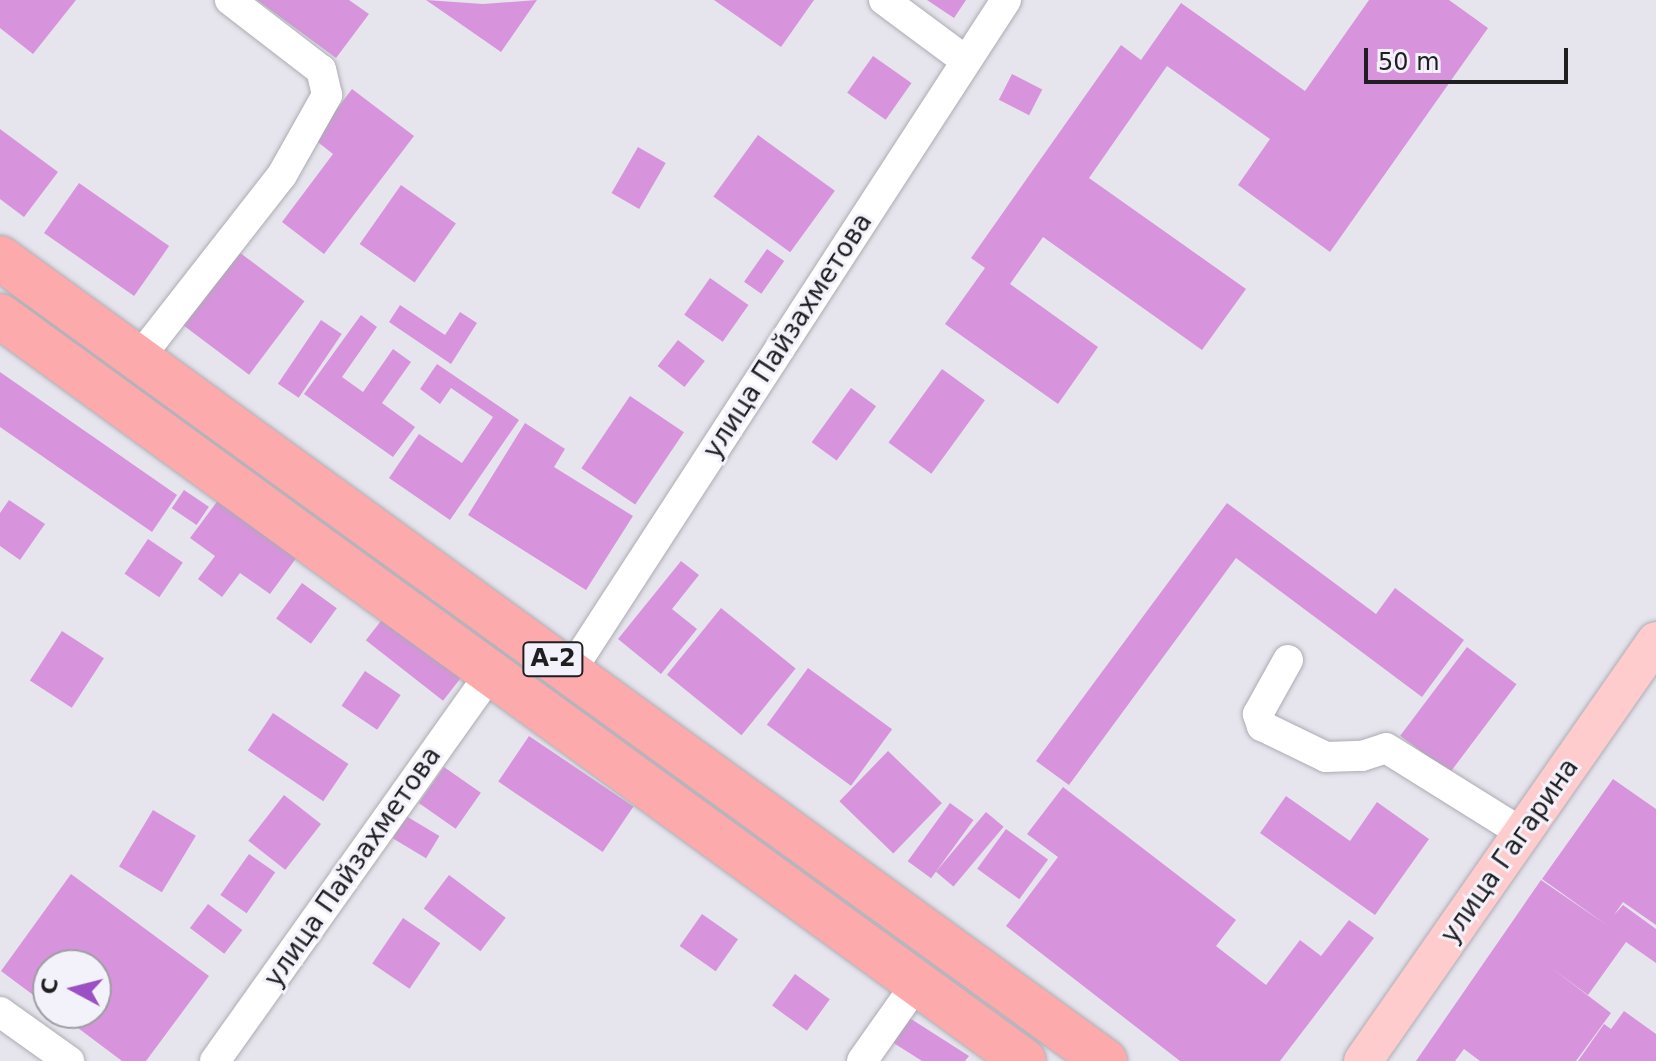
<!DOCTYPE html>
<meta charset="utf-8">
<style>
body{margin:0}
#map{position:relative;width:1656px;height:1061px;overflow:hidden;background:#e6e5ed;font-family:"DejaVu Sans",sans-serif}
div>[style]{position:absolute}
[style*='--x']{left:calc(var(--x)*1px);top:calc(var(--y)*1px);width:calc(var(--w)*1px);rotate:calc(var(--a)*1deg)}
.building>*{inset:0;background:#d794dc;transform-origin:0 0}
.roads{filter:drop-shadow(0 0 2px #adacb3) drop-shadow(0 0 2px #adacb3)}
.minor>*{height:30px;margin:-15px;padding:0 15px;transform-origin:15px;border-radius:15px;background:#fff}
.major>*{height:38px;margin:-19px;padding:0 19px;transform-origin:19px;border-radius:19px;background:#fecccd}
.highway>*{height:44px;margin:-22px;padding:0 22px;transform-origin:22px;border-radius:22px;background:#fdaaac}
span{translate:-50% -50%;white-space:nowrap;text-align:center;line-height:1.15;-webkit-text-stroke:6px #f3f2fa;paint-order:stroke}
.shield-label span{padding:2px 6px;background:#f3f2fa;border:2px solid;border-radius:6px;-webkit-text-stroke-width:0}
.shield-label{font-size:24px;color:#1f1e21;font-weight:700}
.street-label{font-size:26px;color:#1f1e21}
.north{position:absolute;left:32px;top:949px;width:80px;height:80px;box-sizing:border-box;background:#f3f2fa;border:2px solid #9e9da3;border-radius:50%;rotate:277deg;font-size:22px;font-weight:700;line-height:32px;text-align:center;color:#1f1e21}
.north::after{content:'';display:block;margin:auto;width:28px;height:36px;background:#9b51c4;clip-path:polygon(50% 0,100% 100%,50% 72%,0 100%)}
.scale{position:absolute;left:1364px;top:48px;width:204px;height:36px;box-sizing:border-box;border:4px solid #1f1e21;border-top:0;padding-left:10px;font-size:24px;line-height:28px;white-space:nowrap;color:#1f1e21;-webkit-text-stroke:6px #f3f2fa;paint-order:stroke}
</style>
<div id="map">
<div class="building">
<div style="clip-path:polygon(0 0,76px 0,33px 54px,0 28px)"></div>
<div style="clip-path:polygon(257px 0,349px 0,369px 14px,336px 58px)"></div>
<div style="clip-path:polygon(426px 0,483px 4px,537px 0,501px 52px)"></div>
<div style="clip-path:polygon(714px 0,814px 0,781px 47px)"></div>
<div style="clip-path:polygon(927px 0,966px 0,954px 18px)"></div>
<div style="clip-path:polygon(1369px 0,1449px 0,1488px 28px,1330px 252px,1238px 185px,1270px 139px,1167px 66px,1089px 178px,1246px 289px,1202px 350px,1043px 237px,1010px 284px,1098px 347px,1058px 404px,945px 324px,985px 268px,971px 258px,1121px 45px,1141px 60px,1181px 3px,1305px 91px)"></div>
<div style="left:873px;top:56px;width:47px;height:45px;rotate:35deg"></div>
<div style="left:1012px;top:74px;width:34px;height:29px;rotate:27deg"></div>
<div style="clip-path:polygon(352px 89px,414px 136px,324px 254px,282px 222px,333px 154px,314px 139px)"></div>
<div style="clip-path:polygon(0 129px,58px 172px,24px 217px,0 199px)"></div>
<div style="left:758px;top:135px;width:95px;height:76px;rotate:36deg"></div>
<div style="left:638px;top:147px;width:32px;height:53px;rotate:30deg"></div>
<div style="left:79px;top:183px;width:110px;height:61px;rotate:35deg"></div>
<div style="left:401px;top:185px;width:67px;height:72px;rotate:35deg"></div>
<div style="left:231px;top:246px;width:92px;height:92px;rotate:37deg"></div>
<div style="left:767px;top:249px;width:21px;height:40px;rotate:35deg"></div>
<div style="left:710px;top:278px;width:47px;height:45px;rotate:35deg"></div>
<div style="clip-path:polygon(400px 305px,445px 335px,460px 312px,477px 323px,451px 364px,389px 322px)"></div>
<div style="clip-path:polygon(361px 315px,377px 327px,342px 377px,363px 392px,393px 349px,411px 362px,382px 403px,415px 427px,393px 457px,304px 394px)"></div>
<div style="left:321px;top:320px;width:25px;height:77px;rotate:34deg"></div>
<div style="left:678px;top:340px;width:34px;height:33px;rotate:38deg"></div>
<div style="clip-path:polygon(437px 364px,519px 420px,450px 520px,389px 478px,419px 434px,462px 463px,493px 417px,451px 388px,440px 404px,420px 389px)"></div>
<div style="left:942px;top:369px;width:53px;height:91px;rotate:36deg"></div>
<div style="clip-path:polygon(0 372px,177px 495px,152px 532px,0 427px)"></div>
<div style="left:851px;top:388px;width:31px;height:67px;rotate:36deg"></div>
<div style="left:630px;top:396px;width:65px;height:87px;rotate:34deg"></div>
<div style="clip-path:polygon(525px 423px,565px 449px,554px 467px,633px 516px,586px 590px,468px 515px)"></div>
<div style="left:184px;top:490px;width:30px;height:22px;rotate:34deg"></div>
<div style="clip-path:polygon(219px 499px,297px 557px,270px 594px,240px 573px,222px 597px,198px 579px,215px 556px,190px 538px)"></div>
<div style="clip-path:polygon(9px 500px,45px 524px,20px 560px,0 546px,0 513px)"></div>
<div style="clip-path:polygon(1227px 503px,1376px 614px,1395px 588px,1464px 640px,1422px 697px,1236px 558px,1069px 785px,1036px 761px)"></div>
<div style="left:148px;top:539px;width:42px;height:42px;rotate:34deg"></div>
<div style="clip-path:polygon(681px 561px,699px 575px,672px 609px,697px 629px,661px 674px,618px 639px)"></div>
<div style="left:302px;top:583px;width:43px;height:44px;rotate:36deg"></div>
<div style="left:721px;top:608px;width:96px;height:86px;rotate:39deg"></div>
<div style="left:388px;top:612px;width:98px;height:36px;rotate:38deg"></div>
<div style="left:62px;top:631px;width:50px;height:59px;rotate:33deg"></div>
<div style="left:1467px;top:647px;width:62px;height:111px;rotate:37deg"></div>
<div style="left:808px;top:668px;width:104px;height:70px;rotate:36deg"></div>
<div style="left:365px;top:671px;width:43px;height:42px;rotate:34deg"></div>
<div style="left:273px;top:713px;width:91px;height:45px;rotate:34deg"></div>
<div style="left:529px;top:736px;width:126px;height:55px;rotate:34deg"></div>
<div style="left:888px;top:751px;width:75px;height:70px;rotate:44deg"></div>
<div style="left:444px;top:767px;width:45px;height:44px;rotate:35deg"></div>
<div style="clip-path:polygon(1613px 779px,1656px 809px,1656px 925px,1623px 902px,1614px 915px,1623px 905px,1656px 929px,1656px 963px,1626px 942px,1588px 995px,1550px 967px,1611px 1013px,1576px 1061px,1480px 1061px,1464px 1049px,1455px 1061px,1416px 1061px,1541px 880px,1608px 926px,1542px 879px)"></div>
<div style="clip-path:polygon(1063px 787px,1236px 920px,1216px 946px,1266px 985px,1300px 940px,1321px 956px,1349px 920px,1374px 938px,1280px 1061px,1180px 1061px,1006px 926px,1058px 857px,1027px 834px)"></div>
<div style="left:284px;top:795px;width:47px;height:58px;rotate:38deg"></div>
<div style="clip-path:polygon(1286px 796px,1350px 841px,1377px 802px,1429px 839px,1375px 915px,1260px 833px)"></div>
<div style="left:950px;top:803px;width:29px;height:72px;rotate:36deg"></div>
<div style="left:153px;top:810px;width:50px;height:66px;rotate:31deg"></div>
<div style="left:986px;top:812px;width:23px;height:78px;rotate:40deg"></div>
<div style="left:406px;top:816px;width:39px;height:26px;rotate:31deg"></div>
<div style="left:1006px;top:829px;width:52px;height:49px;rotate:36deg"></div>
<div style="left:249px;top:854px;width:32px;height:50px;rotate:35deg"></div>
<div style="clip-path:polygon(71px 874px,209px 976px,146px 1061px,122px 1061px,58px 1013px,96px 1013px,96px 965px,48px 965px,48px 1006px,1px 971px)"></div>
<div style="left:449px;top:875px;width:71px;height:42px;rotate:37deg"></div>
<div style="left:208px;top:904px;width:43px;height:30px;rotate:37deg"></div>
<div style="left:702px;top:914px;width:44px;height:39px;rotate:35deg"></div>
<div style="left:403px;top:918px;width:45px;height:55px;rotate:34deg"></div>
<div style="left:795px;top:974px;width:43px;height:39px;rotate:36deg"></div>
<div style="clip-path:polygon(1624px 1011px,1656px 1034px,1656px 1061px,1578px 1061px,1604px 1024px,1611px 1029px)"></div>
<div style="clip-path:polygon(908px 1017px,969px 1056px,965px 1061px,922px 1061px,892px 1042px)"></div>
</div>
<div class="roads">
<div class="minor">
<div style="--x:884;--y:0;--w:102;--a:36.6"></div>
<div style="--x:139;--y:358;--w:232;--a:-52"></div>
<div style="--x:282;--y:175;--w:92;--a:-60.6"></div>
<div style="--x:327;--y:95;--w:26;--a:-103"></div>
<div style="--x:321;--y:70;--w:115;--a:-142.4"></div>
<div style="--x:1288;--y:660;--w:62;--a:119.1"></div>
<div style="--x:1258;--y:714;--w:13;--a:72"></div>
<div style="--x:1262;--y:726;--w:71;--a:25.8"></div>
<div style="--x:1326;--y:757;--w:36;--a:-2"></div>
<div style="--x:1362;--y:756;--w:25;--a:-18"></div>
<div style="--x:1386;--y:748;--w:160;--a:32"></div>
<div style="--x:570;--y:672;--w:801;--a:-57.02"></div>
<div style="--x:0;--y:1012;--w:85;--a:35.4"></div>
<div style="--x:215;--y:1061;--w:476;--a:-54.6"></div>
<div style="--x:862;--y:1061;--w:95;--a:-54.8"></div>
</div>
<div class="major">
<div style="--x:1363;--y:1061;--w:512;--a:-55.1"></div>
</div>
<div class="highway">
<div style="--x:0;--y:258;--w:1366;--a:36.01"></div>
<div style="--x:0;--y:316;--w:1266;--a:36.04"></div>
</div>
</div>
<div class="shield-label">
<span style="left:553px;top:659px">A-2</span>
</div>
<div class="street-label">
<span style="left:788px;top:336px;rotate:-57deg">улица Пайзахметова</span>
<span style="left:1510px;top:851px;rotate:-55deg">улица Гагарина</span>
<span style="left:353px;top:867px;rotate:-55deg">улица Пайзахметова</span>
</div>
<div class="north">С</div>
<div class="scale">50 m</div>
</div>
